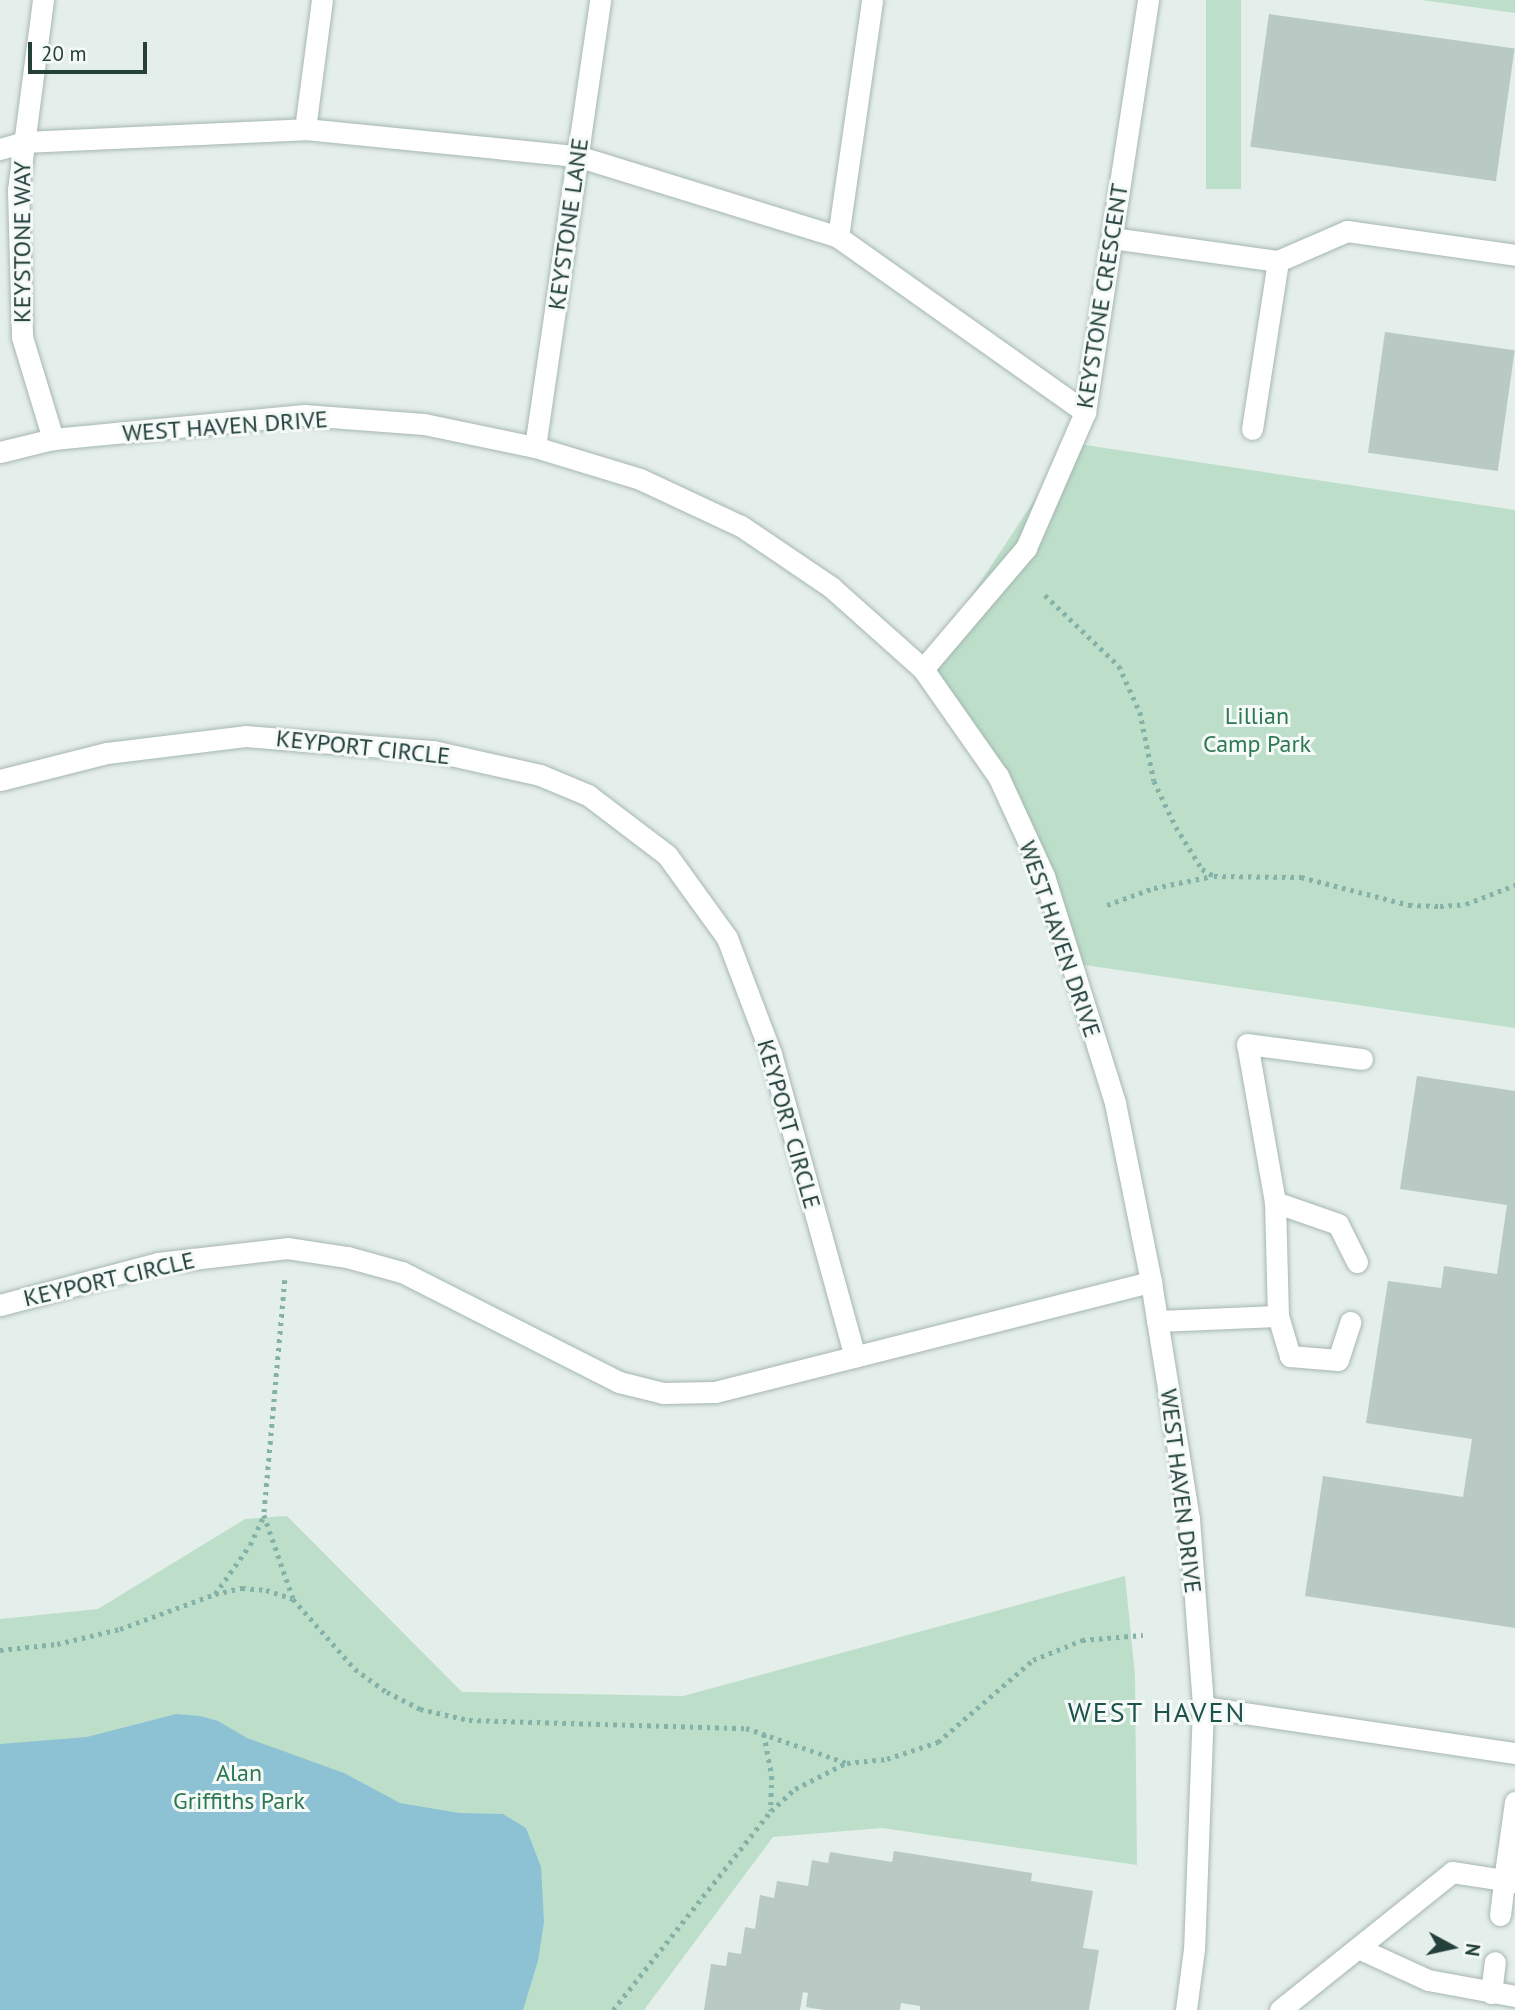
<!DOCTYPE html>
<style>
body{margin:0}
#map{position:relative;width:1515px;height:2010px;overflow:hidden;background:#e4eeeb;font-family:"PT Sans",sans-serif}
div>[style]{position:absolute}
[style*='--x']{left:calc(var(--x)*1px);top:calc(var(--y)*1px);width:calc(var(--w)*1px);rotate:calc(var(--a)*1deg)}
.green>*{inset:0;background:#bddfc9;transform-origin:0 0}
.water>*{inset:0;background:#8cc2d4}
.building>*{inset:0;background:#b9c9c4;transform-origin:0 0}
.path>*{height:4.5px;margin-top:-2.25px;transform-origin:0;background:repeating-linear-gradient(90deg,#84b2a8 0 3.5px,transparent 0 8.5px)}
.roads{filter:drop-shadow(0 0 2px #a6b6b3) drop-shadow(0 0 2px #a6b6b3)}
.lane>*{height:21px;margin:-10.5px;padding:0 10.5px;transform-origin:10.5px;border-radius:10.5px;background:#fff}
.street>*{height:21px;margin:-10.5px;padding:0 10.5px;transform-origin:10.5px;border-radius:10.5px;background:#fff}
.secondary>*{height:21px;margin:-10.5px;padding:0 10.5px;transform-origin:10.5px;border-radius:10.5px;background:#fff}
span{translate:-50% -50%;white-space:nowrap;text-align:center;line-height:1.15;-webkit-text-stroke:6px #f5faf8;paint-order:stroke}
.street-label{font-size:24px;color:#23403b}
.park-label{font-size:24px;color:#2c7951}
.quarter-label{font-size:28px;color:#1e534b;letter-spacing:2px}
.north{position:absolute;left:1417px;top:1912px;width:70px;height:70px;-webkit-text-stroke:5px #f5faf8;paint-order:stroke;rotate:98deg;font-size:19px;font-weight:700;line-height:28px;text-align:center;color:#23403b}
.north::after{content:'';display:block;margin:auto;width:24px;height:32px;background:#23403b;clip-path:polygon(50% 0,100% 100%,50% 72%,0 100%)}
.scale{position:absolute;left:28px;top:42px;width:119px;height:32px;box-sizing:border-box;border:4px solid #23403b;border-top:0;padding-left:9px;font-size:21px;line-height:24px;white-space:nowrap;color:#23403b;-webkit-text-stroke:5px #f5faf8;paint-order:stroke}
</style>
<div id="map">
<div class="green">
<div style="left:1206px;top:0;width:35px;height:189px"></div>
<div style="clip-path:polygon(1422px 0,1515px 0,1515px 13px)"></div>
<div style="clip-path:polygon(1072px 443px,1515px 510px,1515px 1028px,1071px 963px,1044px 876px,923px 669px)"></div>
<div style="clip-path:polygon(287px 1516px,462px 1692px,683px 1696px,1125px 1576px,1135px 1675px,1137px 1865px,882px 1828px,773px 1837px,644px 2010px,0 2010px,0 1619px,98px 1609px,245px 1519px)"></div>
</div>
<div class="water">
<div style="clip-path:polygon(176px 1714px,200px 1716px,218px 1721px,247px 1738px,344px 1773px,400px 1803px,459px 1813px,503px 1814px,526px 1828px,541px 1867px,544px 1922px,538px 1961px,523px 2010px,0 2010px,0 1744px,87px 1737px)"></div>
</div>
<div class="building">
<div style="left:1269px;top:14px;width:248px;height:134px;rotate:8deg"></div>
<div style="left:1385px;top:332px;width:131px;height:122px;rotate:8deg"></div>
<div style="clip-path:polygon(1417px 1076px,1515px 1091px,1515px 1628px,1305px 1596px,1323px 1476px,1463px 1497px,1472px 1439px,1366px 1423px,1388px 1281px,1441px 1288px,1444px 1266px,1497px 1274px,1507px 1205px,1400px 1189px)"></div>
<div style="clip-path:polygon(894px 1851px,1032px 1873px,1031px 1881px,1093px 1891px,1083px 1948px,1099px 1950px,1089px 2010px,920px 2010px,920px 2006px,901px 2003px,900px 2010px,824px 2010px,806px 2007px,808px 1993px,803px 1992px,800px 2010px,704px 2010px,711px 1964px,726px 1966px,728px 1952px,741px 1954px,745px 1927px,755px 1929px,760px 1895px,774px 1898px,777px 1881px,808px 1886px,812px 1860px,828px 1863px,830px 1852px,892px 1862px)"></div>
</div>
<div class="path">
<div style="--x:1045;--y:595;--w:103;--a:43.8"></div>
<div style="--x:1119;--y:666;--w:51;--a:65.5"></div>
<div style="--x:1140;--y:712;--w:70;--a:78.5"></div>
<div style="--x:1154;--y:781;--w:51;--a:64.4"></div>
<div style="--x:1176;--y:827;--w:49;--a:58.2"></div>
<div style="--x:1202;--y:869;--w:14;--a:30"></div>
<div style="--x:1214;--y:876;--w:87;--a:0.7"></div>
<div style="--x:1301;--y:877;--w:112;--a:14.5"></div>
<div style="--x:1409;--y:905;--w:31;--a:2"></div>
<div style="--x:1440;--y:906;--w:26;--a:-4"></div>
<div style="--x:1466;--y:904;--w:53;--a:-21.2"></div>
<div style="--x:1107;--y:905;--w:50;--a:-19.9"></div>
<div style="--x:1154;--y:888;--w:60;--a:-11.5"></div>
<div style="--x:285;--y:1280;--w:236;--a:95.1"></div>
<div style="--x:264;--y:1515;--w:88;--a:70.7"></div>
<div style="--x:215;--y:1594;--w:60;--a:-54.5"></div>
<div style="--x:250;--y:1545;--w:33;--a:-65"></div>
<div style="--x:0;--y:1650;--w:57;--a:-6"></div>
<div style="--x:57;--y:1644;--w:65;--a:-13.4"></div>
<div style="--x:120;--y:1629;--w:101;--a:-20.2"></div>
<div style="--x:215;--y:1594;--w:28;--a:-13"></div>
<div style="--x:242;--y:1588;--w:24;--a:5"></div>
<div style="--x:266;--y:1590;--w:28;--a:18"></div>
<div style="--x:293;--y:1599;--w:94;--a:48.5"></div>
<div style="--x:355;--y:1669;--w:39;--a:36"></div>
<div style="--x:387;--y:1692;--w:37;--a:27"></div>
<div style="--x:420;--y:1709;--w:50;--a:12.7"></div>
<div style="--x:469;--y:1720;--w:277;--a:1.7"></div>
<div style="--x:746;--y:1728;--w:107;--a:19.1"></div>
<div style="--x:847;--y:1763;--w:40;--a:-5.7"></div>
<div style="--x:887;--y:1759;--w:54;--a:-18.4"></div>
<div style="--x:938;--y:1742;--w:125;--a:-40.8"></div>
<div style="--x:1033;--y:1660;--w:53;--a:-22.2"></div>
<div style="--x:1082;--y:1640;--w:61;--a:-4.7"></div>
<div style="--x:764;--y:1734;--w:43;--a:79.2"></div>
<div style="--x:772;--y:1776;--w:35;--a:92"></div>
<div style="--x:613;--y:2010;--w:254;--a:-51.6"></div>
<div style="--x:771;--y:1811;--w:33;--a:-43"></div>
<div style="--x:795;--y:1789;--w:57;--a:-27"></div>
</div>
<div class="roads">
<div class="lane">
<div style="--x:305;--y:129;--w:130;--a:-82.5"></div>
<div style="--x:0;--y:149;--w:25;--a:-16"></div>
<div style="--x:24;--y:142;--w:281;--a:-2.6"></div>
<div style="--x:305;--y:129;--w:273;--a:5.7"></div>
<div style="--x:577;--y:156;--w:273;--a:17.2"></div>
<div style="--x:838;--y:237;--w:303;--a:35.3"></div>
<div style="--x:838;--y:237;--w:239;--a:-81.8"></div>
<div style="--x:1112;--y:238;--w:168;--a:7.9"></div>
<div style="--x:1278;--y:261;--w:75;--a:-23.5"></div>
<div style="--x:1347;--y:231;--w:170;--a:8.1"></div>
<div style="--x:1252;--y:429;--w:170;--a:-81.2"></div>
<div style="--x:1275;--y:1202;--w:114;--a:88.5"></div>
<div style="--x:1278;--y:1316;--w:42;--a:73.3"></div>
<div style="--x:1290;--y:1356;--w:48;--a:4.8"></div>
<div style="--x:1338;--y:1360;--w:40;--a:-72"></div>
<div style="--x:1357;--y:1262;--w:42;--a:-116.6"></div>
<div style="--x:1338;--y:1224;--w:67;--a:-160.8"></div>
<div style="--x:1275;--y:1202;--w:160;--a:-100"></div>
<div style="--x:1247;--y:1044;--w:116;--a:7.4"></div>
<div style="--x:1157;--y:1321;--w:121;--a:-2.4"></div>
<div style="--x:1500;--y:1915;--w:35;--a:-83"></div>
<div style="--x:1504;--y:1880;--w:11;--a:10"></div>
<div style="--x:1358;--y:1948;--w:77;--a:24.6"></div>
<div style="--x:1428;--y:1980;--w:88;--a:10.4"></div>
<div style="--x:1491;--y:1993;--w:31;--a:-83"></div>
<div style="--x:1280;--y:2010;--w:221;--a:-38.7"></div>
<div style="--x:1452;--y:1872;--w:53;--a:8.7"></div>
<div style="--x:1504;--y:1880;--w:79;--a:-82"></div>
</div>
<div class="street">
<div style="--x:43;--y:0;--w:192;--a:97.5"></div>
<div style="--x:18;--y:190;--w:147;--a:88.4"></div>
<div style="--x:22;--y:337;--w:107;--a:73.1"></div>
<div style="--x:535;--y:447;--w:452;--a:-81.7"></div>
<div style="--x:923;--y:669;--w:159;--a:-49.6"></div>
<div style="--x:1026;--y:548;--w:148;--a:-66.5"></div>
<div style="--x:1085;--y:412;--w:417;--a:-81.3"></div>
<div style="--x:0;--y:780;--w:110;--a:-14.2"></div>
<div style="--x:107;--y:753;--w:139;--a:-7"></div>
<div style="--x:245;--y:736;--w:189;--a:4.6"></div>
<div style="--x:433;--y:751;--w:110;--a:12.6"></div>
<div style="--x:540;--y:775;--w:52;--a:22.6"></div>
<div style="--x:588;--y:795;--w:99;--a:37.2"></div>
<div style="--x:667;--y:855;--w:102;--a:54.1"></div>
<div style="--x:727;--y:938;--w:124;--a:69.2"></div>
<div style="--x:771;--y:1054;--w:314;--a:74.5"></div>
<div style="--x:0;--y:1305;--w:163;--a:-14.9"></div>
<div style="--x:158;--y:1263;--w:130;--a:-6.6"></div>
<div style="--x:287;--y:1248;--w:61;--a:8.5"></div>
<div style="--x:347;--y:1257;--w:57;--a:15.3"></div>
<div style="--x:402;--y:1272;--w:243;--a:26.9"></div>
<div style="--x:619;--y:1382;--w:45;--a:14"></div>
<div style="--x:663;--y:1393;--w:52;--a:-1.1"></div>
<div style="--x:715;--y:1392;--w:450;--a:-14.2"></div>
</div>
<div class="secondary">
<div style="--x:0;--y:452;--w:55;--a:-13.8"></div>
<div style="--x:53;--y:439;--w:252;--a:-5.5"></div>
<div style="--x:304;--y:415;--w:120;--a:4.3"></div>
<div style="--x:424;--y:424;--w:113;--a:11.7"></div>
<div style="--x:535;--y:447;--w:110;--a:16.9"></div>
<div style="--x:640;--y:479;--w:111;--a:25"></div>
<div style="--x:741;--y:526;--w:109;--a:34.1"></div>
<div style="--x:831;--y:587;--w:123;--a:41.7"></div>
<div style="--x:923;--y:669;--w:131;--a:55"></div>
<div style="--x:998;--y:776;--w:110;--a:65.3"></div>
<div style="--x:1044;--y:876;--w:238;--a:72.6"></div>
<div style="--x:1115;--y:1103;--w:183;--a:78.6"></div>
<div style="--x:1151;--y:1282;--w:240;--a:80.9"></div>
<div style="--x:1189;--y:1519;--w:189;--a:85.7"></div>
<div style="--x:1203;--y:1707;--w:242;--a:92.1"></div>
<div style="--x:1194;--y:1949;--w:62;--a:97.5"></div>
<div style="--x:1203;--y:1707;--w:315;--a:8.4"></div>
</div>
</div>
<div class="street-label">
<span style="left:568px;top:224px;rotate:-82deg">KEYSTONE LANE</span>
<span style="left:22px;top:242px;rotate:-90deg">KEYSTONE WAY</span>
<span style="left:1102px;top:296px;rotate:-81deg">KEYSTONE CRESCENT</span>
<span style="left:225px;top:426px;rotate:-4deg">WEST HAVEN DRIVE</span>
<span style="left:363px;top:747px;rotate:6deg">KEYPORT CIRCLE</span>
<span style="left:1060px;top:939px;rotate:71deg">WEST HAVEN DRIVE</span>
<span style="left:789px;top:1124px;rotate:74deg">KEYPORT CIRCLE</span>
<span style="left:109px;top:1279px;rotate:-13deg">KEYPORT CIRCLE</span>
<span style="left:1181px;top:1491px;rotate:83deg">WEST HAVEN DRIVE</span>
</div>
<div class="park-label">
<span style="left:1257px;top:730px">Lillian<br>Camp Park</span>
<span style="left:239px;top:1787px">Alan<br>Griffiths Park</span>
</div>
<div class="quarter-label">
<span style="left:1157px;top:1712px">WEST HAVEN</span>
</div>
<div class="north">N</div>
<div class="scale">20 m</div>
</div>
